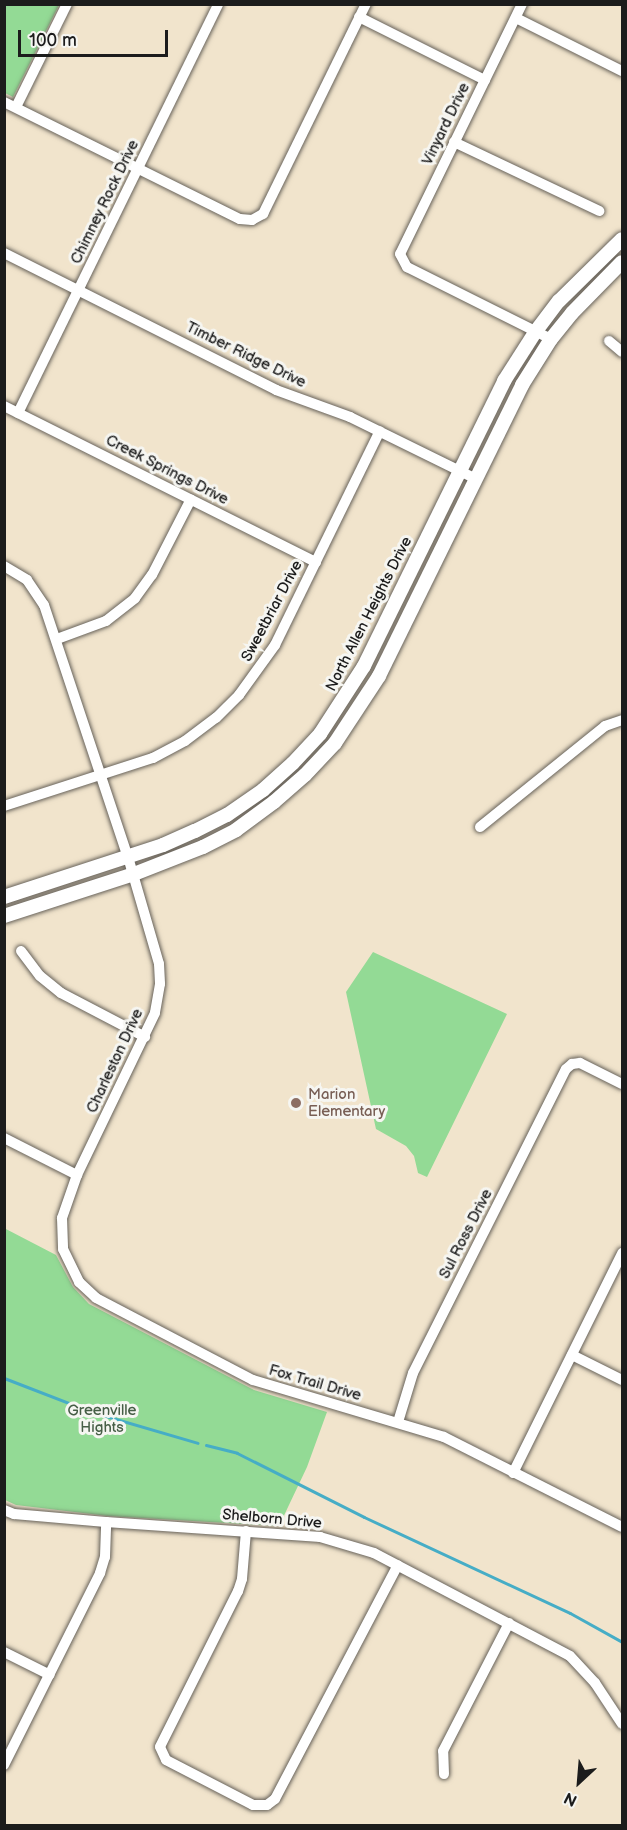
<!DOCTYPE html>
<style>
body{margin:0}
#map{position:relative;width:627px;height:1830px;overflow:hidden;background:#f1e4cc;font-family:"Balsamiq Sans",sans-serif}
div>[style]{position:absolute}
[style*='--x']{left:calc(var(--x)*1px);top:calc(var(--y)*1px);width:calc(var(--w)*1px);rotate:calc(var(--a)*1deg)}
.green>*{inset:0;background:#93da95}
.stream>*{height:3px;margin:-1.5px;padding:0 1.5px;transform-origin:1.5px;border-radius:1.5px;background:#46adc6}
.roads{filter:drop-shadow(0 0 2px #67625a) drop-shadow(0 0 2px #67625a)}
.minor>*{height:10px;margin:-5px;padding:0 5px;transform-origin:5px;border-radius:5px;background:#fff}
.major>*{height:14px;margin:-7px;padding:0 7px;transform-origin:7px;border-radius:7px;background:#fff}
.dots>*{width:16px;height:16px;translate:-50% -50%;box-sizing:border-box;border:3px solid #f6f6f2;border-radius:50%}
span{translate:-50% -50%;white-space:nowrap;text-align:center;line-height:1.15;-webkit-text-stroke:6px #f6f6f2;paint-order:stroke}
.street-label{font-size:15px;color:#1c1c1c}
.education-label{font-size:15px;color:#785e54}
.left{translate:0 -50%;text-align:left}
.park-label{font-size:15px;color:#465e46}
.frame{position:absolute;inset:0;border:6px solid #1c1c1c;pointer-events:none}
.north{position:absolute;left:549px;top:1752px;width:60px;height:60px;-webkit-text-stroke:4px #f6f6f2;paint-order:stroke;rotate:206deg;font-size:16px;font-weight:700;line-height:24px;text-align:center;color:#1c1c1c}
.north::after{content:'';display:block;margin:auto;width:21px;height:27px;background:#1c1c1c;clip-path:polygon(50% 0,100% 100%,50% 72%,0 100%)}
.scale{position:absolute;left:18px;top:30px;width:150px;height:27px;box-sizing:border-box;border:3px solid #1c1c1c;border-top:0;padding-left:8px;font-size:18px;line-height:21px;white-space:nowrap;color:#1c1c1c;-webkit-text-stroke:4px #f6f6f2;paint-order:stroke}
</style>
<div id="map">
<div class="green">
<div style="clip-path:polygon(4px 5px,59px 5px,13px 97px,5px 93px)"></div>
<div style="clip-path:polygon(373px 952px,507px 1014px,427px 1177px,418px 1173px,414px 1156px,406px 1146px,376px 1129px,346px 992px)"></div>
<div style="clip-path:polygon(4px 1228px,56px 1255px,73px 1287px,89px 1304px,254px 1390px,327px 1412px,307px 1467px,279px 1526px,108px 1516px,16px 1505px,5px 1500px)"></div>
</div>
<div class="stream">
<div style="--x:4;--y:1378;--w:94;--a:21.1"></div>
<div style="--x:92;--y:1412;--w:110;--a:16.3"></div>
<div style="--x:206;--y:1445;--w:32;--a:14"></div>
<div style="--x:237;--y:1453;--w:142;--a:26.7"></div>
<div style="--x:364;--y:1517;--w:227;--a:25"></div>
<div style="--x:570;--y:1613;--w:60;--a:29.1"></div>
</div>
<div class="roads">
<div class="minor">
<div style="--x:522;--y:4;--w:278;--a:116"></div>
<div style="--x:400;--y:254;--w:15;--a:62"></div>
<div style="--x:407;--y:267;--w:161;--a:26.6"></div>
<div style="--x:359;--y:17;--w:141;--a:26.6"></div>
<div style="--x:516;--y:18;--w:119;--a:26.6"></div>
<div style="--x:4;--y:102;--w:263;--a:26.4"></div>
<div style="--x:240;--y:219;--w:12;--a:5"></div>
<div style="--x:252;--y:220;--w:13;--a:-29"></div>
<div style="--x:263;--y:214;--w:234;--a:-63.9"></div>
<div style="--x:16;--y:107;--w:115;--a:-63.7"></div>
<div style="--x:454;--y:142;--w:161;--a:25.4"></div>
<div style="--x:4;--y:253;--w:305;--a:26.7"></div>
<div style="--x:276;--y:390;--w:79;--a:20"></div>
<div style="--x:350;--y:417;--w:140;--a:26.2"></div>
<div style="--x:609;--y:341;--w:17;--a:40"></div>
<div style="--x:4;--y:406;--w:349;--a:26.6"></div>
<div style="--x:18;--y:413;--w:455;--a:-63.9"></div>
<div style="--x:4;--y:566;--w:27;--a:31"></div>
<div style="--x:27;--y:580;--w:30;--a:56"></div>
<div style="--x:44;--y:605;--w:266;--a:71.6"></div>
<div style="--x:128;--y:857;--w:111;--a:73.8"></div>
<div style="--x:159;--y:964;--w:20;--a:87"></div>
<div style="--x:160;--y:984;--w:29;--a:100"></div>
<div style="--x:155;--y:1013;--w:180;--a:115.7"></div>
<div style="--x:77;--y:1175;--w:46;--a:109.2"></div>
<div style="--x:62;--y:1218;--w:31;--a:88"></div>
<div style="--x:63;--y:1249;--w:37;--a:64"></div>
<div style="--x:79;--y:1282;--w:23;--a:43"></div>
<div style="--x:96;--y:1298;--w:177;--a:27.6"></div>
<div style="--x:253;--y:1380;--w:199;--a:16.6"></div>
<div style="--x:444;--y:1437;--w:199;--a:26.8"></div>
<div style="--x:57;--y:639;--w:52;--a:-20.2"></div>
<div style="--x:106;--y:621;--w:37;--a:-38"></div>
<div style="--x:135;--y:598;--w:29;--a:-54"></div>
<div style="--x:152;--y:575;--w:85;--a:-62.8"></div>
<div style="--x:4;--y:806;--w:157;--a:-17.9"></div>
<div style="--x:153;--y:758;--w:36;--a:-28"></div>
<div style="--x:185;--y:741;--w:39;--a:-37"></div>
<div style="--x:216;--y:718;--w:33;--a:-45"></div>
<div style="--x:239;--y:695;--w:62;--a:-54.2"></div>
<div style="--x:275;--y:645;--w:238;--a:-63.9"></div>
<div style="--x:480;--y:827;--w:161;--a:-38.9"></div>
<div style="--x:605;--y:726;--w:18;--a:-19"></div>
<div style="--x:21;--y:951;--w:31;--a:53"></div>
<div style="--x:40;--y:976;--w:27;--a:39"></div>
<div style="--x:61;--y:993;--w:95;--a:27.6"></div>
<div style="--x:4;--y:1138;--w:82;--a:26.9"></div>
<div style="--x:572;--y:1355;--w:56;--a:26.6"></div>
<div style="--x:398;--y:1422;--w:51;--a:-73"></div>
<div style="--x:413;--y:1373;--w:340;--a:-63.3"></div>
<div style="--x:566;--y:1069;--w:8;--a:-40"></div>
<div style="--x:572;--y:1064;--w:8;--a:-7"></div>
<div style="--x:580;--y:1063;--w:47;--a:26.6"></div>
<div style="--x:513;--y:1473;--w:246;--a:-63.6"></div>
<div style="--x:4;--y:1510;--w:11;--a:22"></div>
<div style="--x:14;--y:1514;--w:92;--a:5"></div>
<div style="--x:106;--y:1522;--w:215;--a:4"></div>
<div style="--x:320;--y:1537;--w:56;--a:16.5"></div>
<div style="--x:374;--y:1553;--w:221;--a:27.7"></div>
<div style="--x:570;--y:1656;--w:37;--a:47"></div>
<div style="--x:595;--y:1683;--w:49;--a:56.6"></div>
<div style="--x:246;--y:1531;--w:48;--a:94.8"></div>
<div style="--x:242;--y:1579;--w:13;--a:108"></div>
<div style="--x:238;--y:1591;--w:174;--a:116.6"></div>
<div style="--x:160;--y:1747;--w:14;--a:65"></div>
<div style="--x:166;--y:1760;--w:98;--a:27.3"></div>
<div style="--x:253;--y:1805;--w:14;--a:0"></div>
<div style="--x:267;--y:1805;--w:10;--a:-37"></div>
<div style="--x:275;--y:1799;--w:264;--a:-62.3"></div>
<div style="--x:4;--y:1652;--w:51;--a:26.6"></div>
<div style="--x:4;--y:1765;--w:215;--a:-63.4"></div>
<div style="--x:100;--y:1573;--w:17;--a:-73"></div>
<div style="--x:105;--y:1557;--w:35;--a:-88"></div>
<div style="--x:444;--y:1774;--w:23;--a:-92"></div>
<div style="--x:443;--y:1751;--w:144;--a:-62.7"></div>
</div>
<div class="major">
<div style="--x:4;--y:897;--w:167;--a:-18.1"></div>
<div style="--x:163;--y:845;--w:35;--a:-24"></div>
<div style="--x:195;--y:831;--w:36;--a:-27"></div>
<div style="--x:227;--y:815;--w:44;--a:-34.8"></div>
<div style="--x:263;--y:790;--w:40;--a:-42"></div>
<div style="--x:293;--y:763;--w:40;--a:-47"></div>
<div style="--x:320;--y:734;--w:81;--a:-57.1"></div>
<div style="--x:364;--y:666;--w:318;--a:-63.8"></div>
<div style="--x:504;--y:381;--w:59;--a:-57.4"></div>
<div style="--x:536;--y:331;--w:38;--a:-53"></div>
<div style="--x:559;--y:301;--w:88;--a:-44.5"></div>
<div style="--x:4;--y:916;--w:137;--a:-17.9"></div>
<div style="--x:134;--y:874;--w:74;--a:-21.4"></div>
<div style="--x:203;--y:847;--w:37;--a:-27"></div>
<div style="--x:236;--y:830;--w:47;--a:-36.4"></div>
<div style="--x:274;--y:802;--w:41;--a:-41.1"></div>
<div style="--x:305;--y:775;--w:44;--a:-46.8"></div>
<div style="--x:335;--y:743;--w:80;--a:-56.7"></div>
<div style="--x:379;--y:676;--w:324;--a:-63.8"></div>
<div style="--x:522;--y:385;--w:54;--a:-57.8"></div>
<div style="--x:551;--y:339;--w:33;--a:-51"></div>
<div style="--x:572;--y:313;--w:71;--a:-45.6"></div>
</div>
</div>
<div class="dots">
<div style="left:296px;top:1103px;background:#8d6e63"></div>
</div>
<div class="street-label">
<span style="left:446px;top:124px;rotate:-64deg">Vinyard Drive</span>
<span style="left:105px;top:202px;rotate:-64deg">Chimney Rock Drive</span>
<span style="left:246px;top:355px;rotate:26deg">Timber Ridge Drive</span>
<span style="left:167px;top:470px;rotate:27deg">Creek Springs Drive</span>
<span style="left:272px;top:611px;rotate:-62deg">Sweetbriar Drive</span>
<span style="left:369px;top:614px;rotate:-63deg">North Allen Heights Drive</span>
<span style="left:115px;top:1061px;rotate:-65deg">Charleston Drive</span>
<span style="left:466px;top:1234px;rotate:-63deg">Sul Ross Drive</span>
<span style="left:315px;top:1383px;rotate:16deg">Fox Trail Drive</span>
<span style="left:272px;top:1519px;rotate:5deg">Shelborn Drive</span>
</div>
<div class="education-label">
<span class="left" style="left:308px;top:1103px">Marion<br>Elementary</span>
</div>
<div class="park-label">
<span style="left:102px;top:1419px">Greenville<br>Hights</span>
</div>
<div class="frame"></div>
<div class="north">N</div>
<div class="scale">100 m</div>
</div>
